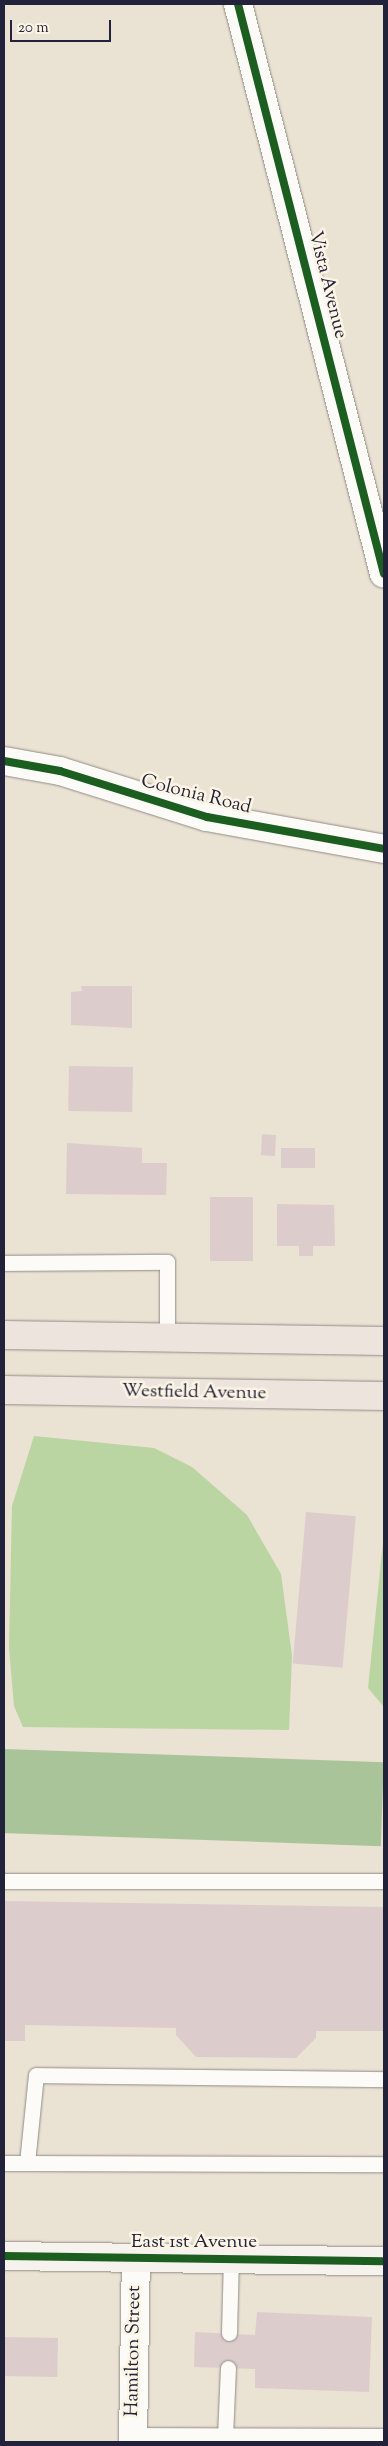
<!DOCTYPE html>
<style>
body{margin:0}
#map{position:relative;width:388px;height:2446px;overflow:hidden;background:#eae2d3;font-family:"Sorts Mill Goudy",serif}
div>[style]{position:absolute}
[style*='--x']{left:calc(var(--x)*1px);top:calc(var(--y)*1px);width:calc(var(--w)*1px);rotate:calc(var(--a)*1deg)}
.green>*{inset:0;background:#bad4a2}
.forest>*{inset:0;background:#aac499;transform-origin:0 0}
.building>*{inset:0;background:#dccdcc;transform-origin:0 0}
.roads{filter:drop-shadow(0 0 1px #908c88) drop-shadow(0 0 1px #908c88)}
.lane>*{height:15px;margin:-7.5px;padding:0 7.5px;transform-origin:7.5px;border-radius:7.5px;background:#fcfbf8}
.street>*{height:28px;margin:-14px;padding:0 14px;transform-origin:14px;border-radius:14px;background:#fcfbf8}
.secondary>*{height:28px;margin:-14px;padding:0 14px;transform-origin:14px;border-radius:14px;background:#f6f2ed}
.primary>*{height:28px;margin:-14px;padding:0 14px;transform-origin:14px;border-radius:14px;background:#ede5dd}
.cycleway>*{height:8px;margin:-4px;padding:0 4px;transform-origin:4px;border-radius:4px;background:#1b5e20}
span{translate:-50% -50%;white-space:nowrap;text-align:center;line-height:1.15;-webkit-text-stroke:5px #fcf5e5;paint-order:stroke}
.street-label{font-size:19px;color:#22223b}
.frame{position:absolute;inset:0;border:5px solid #22223b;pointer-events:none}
.scale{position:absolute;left:10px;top:20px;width:101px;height:22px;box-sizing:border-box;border:2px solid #22223b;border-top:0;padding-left:6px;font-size:15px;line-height:18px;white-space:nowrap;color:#22223b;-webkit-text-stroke:4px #fcf5e5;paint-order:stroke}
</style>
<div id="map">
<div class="green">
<div style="clip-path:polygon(34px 1436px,154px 1448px,192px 1467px,247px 1515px,281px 1574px,292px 1656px,289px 1730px,23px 1727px,14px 1706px,9px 1648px,12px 1506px)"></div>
<div style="clip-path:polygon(384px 1532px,384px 1707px,368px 1688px)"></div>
</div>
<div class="forest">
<div style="left:4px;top:1749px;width:380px;height:84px;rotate:2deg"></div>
</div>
<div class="building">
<div style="clip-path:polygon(81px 986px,132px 986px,132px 1028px,71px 1025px,71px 992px,82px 991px)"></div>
<div style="left:69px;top:1066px;width:64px;height:45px;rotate:1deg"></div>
<div style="left:276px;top:1135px;width:21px;height:14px;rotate:93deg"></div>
<div style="clip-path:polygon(67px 1143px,142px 1148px,142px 1163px,167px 1163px,166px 1195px,66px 1194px)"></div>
<div style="left:281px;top:1148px;width:34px;height:20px"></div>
<div style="left:210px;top:1197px;width:43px;height:64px"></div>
<div style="clip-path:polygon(277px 1204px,334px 1205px,335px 1246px,313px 1246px,313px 1256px,299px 1256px,299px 1246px,277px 1246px)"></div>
<div style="left:306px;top:1512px;width:50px;height:152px;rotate:5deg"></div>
<div style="clip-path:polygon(4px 1901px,384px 1907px,384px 2031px,316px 2031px,316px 2038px,296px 2058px,196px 2057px,176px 2035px,176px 2028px,25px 2025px,25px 2041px,4px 2041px)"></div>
<div style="clip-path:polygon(257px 2312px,372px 2317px,369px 2392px,255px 2388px,255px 2369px,194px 2367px,195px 2332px,255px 2335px)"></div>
<div style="left:4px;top:2337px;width:54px;height:39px;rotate:1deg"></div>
</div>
<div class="roads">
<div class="lane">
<div style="--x:4;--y:1263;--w:163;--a:-0.4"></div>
<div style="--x:167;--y:1262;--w:76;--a:90"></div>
<div style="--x:4;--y:1881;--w:380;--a:0"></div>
<div style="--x:4;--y:2163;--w:23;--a:0"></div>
<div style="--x:27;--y:2163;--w:88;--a:-84.2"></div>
<div style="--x:36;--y:2075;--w:348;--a:0.7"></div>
<div style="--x:27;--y:2163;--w:357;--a:0.2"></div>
<div style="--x:229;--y:2333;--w:74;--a:-88.5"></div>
<div style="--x:133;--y:2435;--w:251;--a:0.2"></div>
<div style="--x:225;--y:2436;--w:68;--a:-87.5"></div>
</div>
<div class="street">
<div style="--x:238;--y:4;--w:588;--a:75.63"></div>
<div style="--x:4;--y:761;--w:57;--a:10.1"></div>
<div style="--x:60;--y:771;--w:154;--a:17.4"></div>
<div style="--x:207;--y:817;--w:180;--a:10.2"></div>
<div style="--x:133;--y:2442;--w:183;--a:-89.1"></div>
</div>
<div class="secondary">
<div style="--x:4;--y:2256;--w:380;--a:0.8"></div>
</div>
<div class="primary">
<div style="--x:4;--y:1335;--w:380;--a:0.9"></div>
<div style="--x:4;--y:1390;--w:380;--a:0.9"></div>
</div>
</div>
<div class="cycleway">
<div style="--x:238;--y:4;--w:588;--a:75.63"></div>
<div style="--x:4;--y:761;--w:57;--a:10.1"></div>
<div style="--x:60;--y:771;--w:154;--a:17.4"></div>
<div style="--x:207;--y:817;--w:180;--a:10.2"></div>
<div style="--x:4;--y:2256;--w:380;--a:0.8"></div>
</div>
<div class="street-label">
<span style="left:327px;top:285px;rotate:76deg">Vista Avenue</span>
<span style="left:196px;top:795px;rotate:14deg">Colonia Road</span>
<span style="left:194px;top:1393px;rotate:1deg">Westfield Avenue</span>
<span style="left:194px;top:2243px">East 1st Avenue</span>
<span style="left:134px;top:2351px;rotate:-89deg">Hamilton Street</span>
</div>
<div class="frame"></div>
<div class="scale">20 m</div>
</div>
